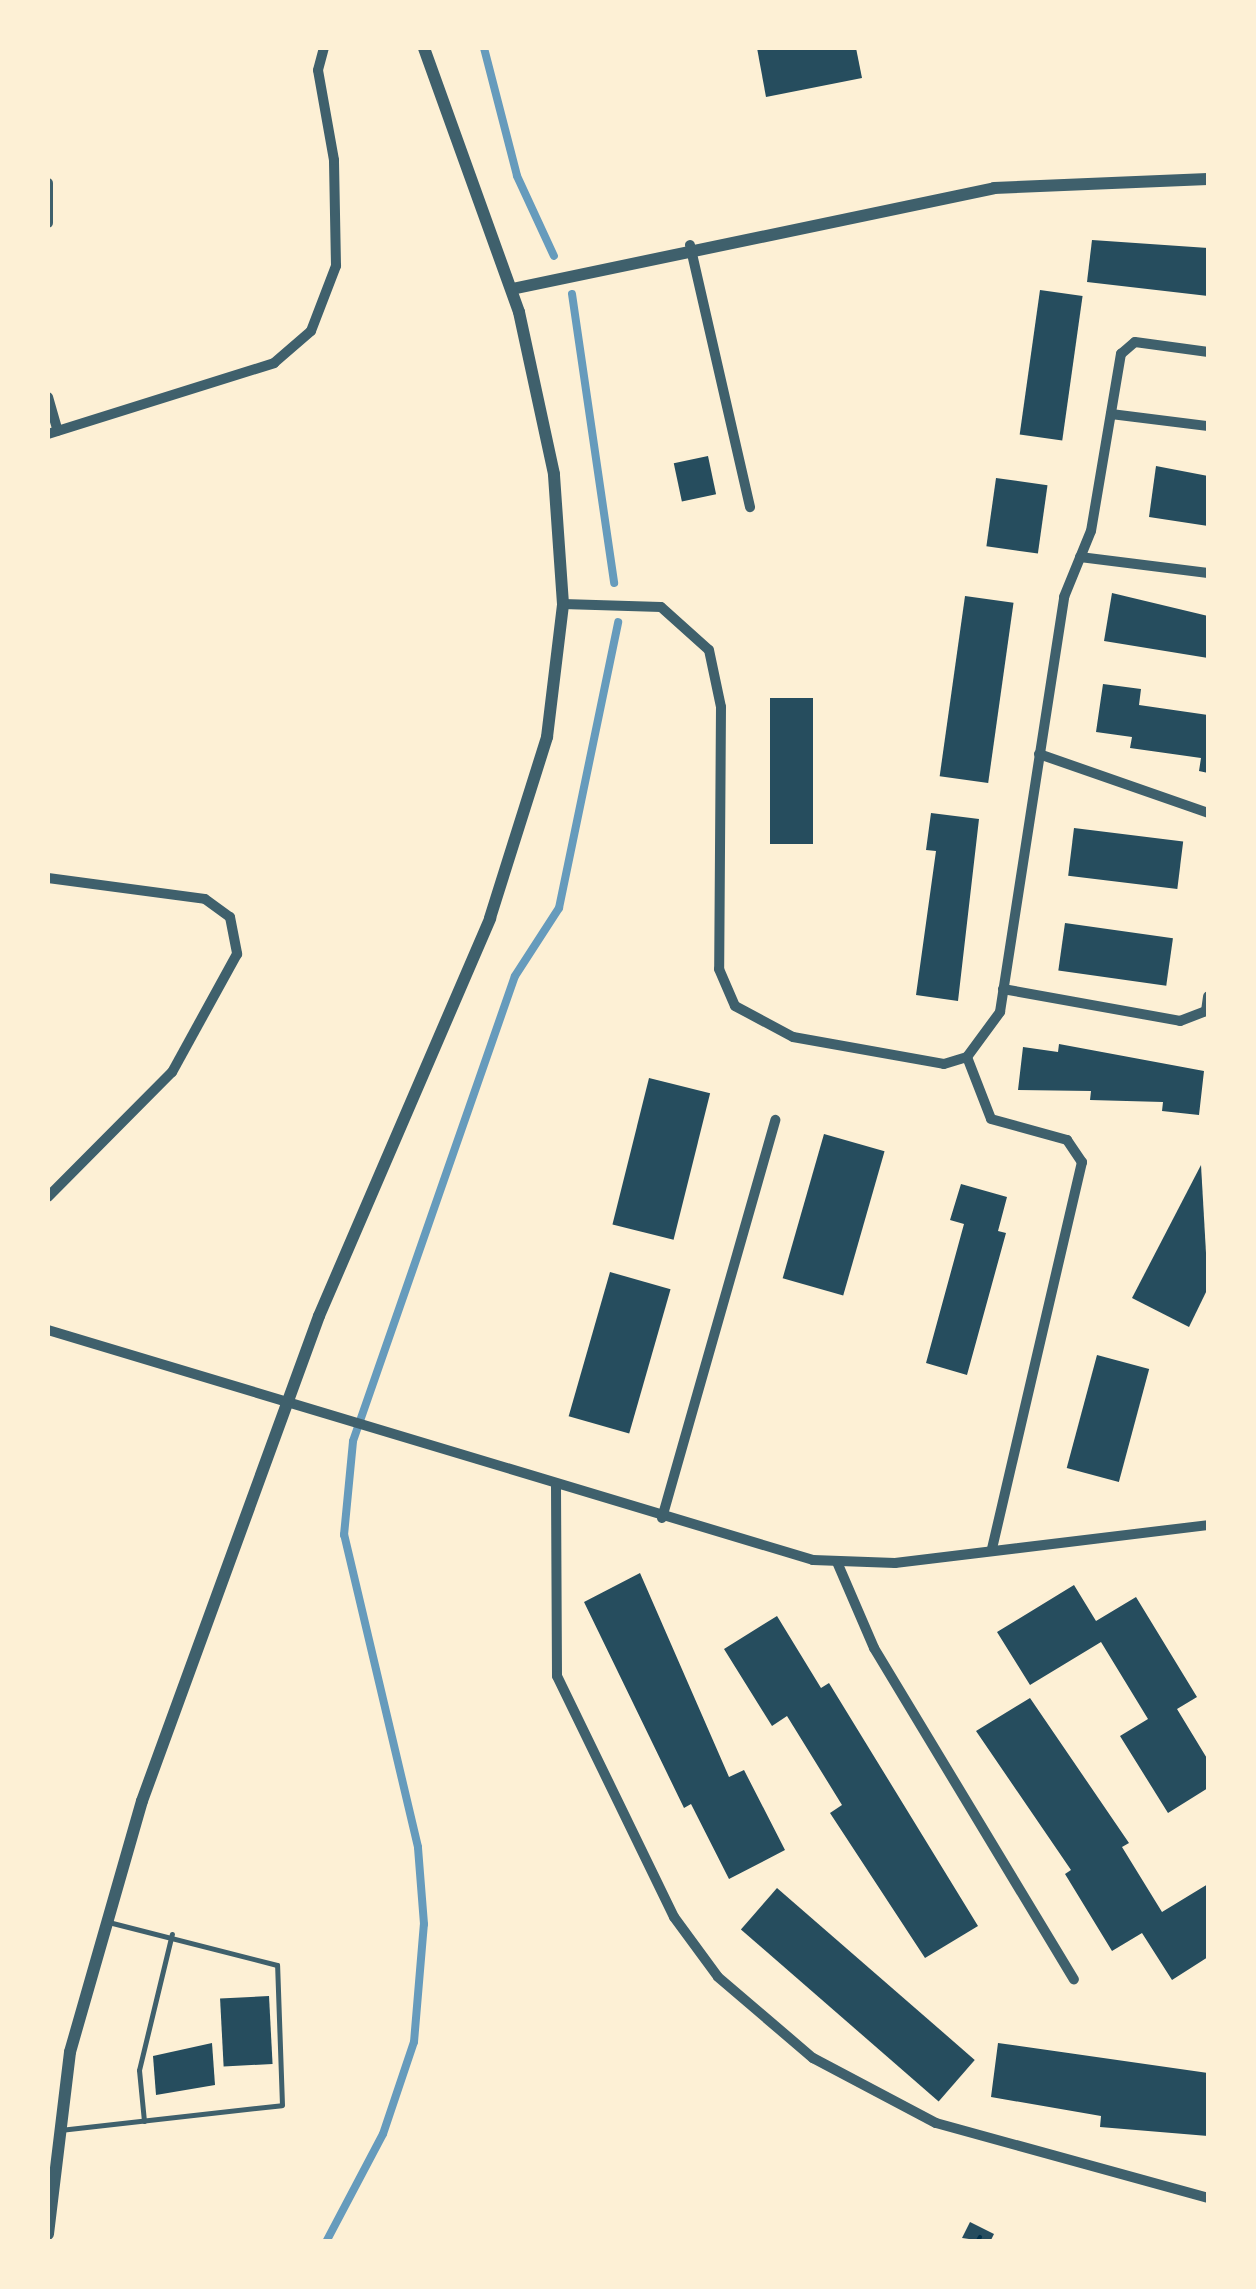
<!DOCTYPE html>
<style>
body{margin:0}
#map{position:relative;width:1256px;height:2289px;overflow:hidden;background:#fdf0d5;font-family:"Playfair Display",serif}
div>[style]{position:absolute}
[style*='--x']{left:calc(var(--x)*1px);top:calc(var(--y)*1px);width:calc(var(--w)*1px);rotate:calc(var(--a)*1deg)}
.stream>*{height:8px;margin:-4px;padding:0 4px;transform-origin:4px;border-radius:4px;background:#669bbc}
.building>*{inset:0;background:#264d5e;transform-origin:0 0}
.path>*{height:4px;margin:-2px;padding:0 2px;transform-origin:2px;border-radius:2px;background:#003049}
.service>*{height:5px;margin:-2.5px;padding:0 2.5px;transform-origin:2.5px;border-radius:2.5px;background:#3f606c}
.minor>*{height:10px;margin:-5px;padding:0 5px;transform-origin:5px;border-radius:5px;background:#3f606c}
.tertiary>*{height:12px;margin:-6px;padding:0 6px;transform-origin:6px;border-radius:6px;background:#3f606c}
span{translate:-50% -50%;white-space:nowrap;text-align:center;line-height:1.15;-webkit-text-stroke:9px #fdf0d5;paint-order:stroke}
.frame{position:absolute;inset:0;border:50px solid #fdf0d5;pointer-events:none}
</style>
<div id="map">
<div class="stream">
<div style="--x:484;--y:48;--w:132;--a:75.5"></div>
<div style="--x:517;--y:176;--w:88;--a:65.2"></div>
<div style="--x:572;--y:294;--w:292;--a:81.7"></div>
<div style="--x:326;--y:2242;--w:122;--a:-62.2"></div>
<div style="--x:383;--y:2134;--w:97;--a:-71.4"></div>
<div style="--x:414;--y:2042;--w:118;--a:-85.2"></div>
<div style="--x:424;--y:1924;--w:77;--a:-94.5"></div>
<div style="--x:418;--y:1847;--w:321;--a:-103.3"></div>
<div style="--x:344;--y:1535;--w:94;--a:-84.5"></div>
<div style="--x:353;--y:1441;--w:492;--a:-70.8"></div>
<div style="--x:515;--y:976;--w:81;--a:-57.1"></div>
<div style="--x:559;--y:908;--w:292;--a:-78.3"></div>
</div>
<div class="building">
<div style="clip-path:polygon(757px 48px,856px 48px,862px 78px,766px 97px)"></div>
<div style="clip-path:polygon(1092px 240px,1208px 248px,1208px 296px,1087px 282px)"></div>
<div style="left:1040px;top:290px;width:43px;height:146px;rotate:8deg"></div>
<div style="left:708px;top:456px;width:39px;height:35px;rotate:78deg"></div>
<div style="clip-path:polygon(1156px 466px,1208px 476px,1208px 526px,1149px 517px)"></div>
<div style="left:996px;top:478px;width:52px;height:69px;rotate:8deg"></div>
<div style="clip-path:polygon(1112px 593px,1208px 616px,1208px 658px,1104px 641px)"></div>
<div style="left:965px;top:596px;width:49px;height:182px;rotate:8deg"></div>
<div style="clip-path:polygon(1103px 684px,1141px 689px,1139px 705px,1208px 715px,1208px 773px,1199px 771px,1201px 758px,1130px 748px,1132px 737px,1096px 732px)"></div>
<div style="left:770px;top:698px;width:43px;height:146px"></div>
<div style="clip-path:polygon(931px 813px,979px 819px,958px 1001px,916px 995px,936px 851px,926px 850px)"></div>
<div style="left:1074px;top:828px;width:110px;height:48px;rotate:7deg"></div>
<div style="left:1065px;top:923px;width:109px;height:48px;rotate:8deg"></div>
<div style="clip-path:polygon(1059px 1044px,1204px 1071px,1199px 1115px,1162px 1111px,1163px 1102px,1090px 1100px,1091px 1091px,1018px 1090px,1023px 1047px,1058px 1052px)"></div>
<div style="left:649px;top:1078px;width:63px;height:151px;rotate:14deg"></div>
<div style="left:824px;top:1134px;width:63px;height:150px;rotate:16deg"></div>
<div style="clip-path:polygon(1201px 1165px,1208px 1288px,1189px 1327px,1132px 1298px)"></div>
<div style="clip-path:polygon(961px 1184px,1007px 1197px,998px 1231px,1006px 1233px,967px 1375px,926px 1363px,964px 1224px,950px 1220px)"></div>
<div style="left:610px;top:1272px;width:63px;height:150px;rotate:16deg"></div>
<div style="left:1097px;top:1355px;width:54px;height:117px;rotate:15deg"></div>
<div style="clip-path:polygon(640px 1573px,729px 1777px,744px 1770px,785px 1850px,729px 1879px,691px 1804px,684px 1808px,584px 1602px)"></div>
<div style="clip-path:polygon(1074px 1585px,1096px 1621px,1136px 1597px,1197px 1697px,1177px 1709px,1208px 1760px,1208px 1788px,1168px 1813px,1120px 1736px,1148px 1719px,1101px 1642px,1030px 1685px,997px 1632px)"></div>
<div style="clip-path:polygon(777px 1616px,821px 1688px,829px 1683px,978px 1926px,925px 1958px,830px 1813px,842px 1805px,787px 1716px,772px 1726px,724px 1649px)"></div>
<div style="clip-path:polygon(1030px 1698px,1129px 1843px,1122px 1847px,1162px 1912px,1208px 1884px,1208px 1957px,1172px 1980px,1142px 1933px,1112px 1951px,1065px 1874px,1071px 1870px,976px 1731px)"></div>
<div style="left:777px;top:1888px;width:262px;height:55px;rotate:41deg"></div>
<div style="left:269px;top:1996px;width:68px;height:49px;rotate:87deg"></div>
<div style="clip-path:polygon(212px 2043px,215px 2085px,156px 2095px,153px 2056px)"></div>
<div style="clip-path:polygon(998px 2043px,1208px 2073px,1208px 2136px,1100px 2127px,1101px 2116px,991px 2097px)"></div>
<div style="clip-path:polygon(970px 2222px,994px 2234px,990px 2242px,962px 2238px)"></div>
</div>
<div class="path">
<div style="--x:977;--y:2242;--w:6;--a:-59"></div>
</div>
<div class="service">
<div style="--x:144;--y:2121;--w:51;--a:-95.6"></div>
<div style="--x:139;--y:2070;--w:140;--a:-76.4"></div>
<div style="--x:60;--y:2130;--w:223;--a:-6.4"></div>
<div style="--x:282;--y:2105;--w:140;--a:-92"></div>
<div style="--x:277;--y:1965;--w:174;--a:-165.7"></div>
</div>
<div class="minor">
<div style="--x:48;--y:183;--w:40;--a:90"></div>
<div style="--x:690;--y:245;--w:269;--a:77.1"></div>
<div style="--x:48;--y:397;--w:35;--a:74"></div>
<div style="--x:1111;--y:414;--w:98;--a:7.1"></div>
<div style="--x:48;--y:434;--w:237;--a:-17.4"></div>
<div style="--x:274;--y:363;--w:49;--a:-40.9"></div>
<div style="--x:311;--y:331;--w:70;--a:-69"></div>
<div style="--x:336;--y:266;--w:106;--a:-91.1"></div>
<div style="--x:334;--y:160;--w:91;--a:-100.1"></div>
<div style="--x:318;--y:70;--w:23;--a:-75"></div>
<div style="--x:1080;--y:557;--w:129;--a:7.1"></div>
<div style="--x:563;--y:604;--w:98;--a:1.8"></div>
<div style="--x:661;--y:607;--w:64;--a:41.9"></div>
<div style="--x:709;--y:650;--w:58;--a:78.1"></div>
<div style="--x:721;--y:707;--w:262;--a:90.4"></div>
<div style="--x:719;--y:969;--w:40;--a:66.6"></div>
<div style="--x:735;--y:1006;--w:66;--a:28.1"></div>
<div style="--x:793;--y:1037;--w:153;--a:10.1"></div>
<div style="--x:944;--y:1064;--w:24;--a:-17"></div>
<div style="--x:967;--y:1057;--w:56;--a:-53.7"></div>
<div style="--x:1000;--y:1012;--w:420;--a:-81.2"></div>
<div style="--x:1064;--y:597;--w:71;--a:-67.8"></div>
<div style="--x:1091;--y:531;--w:180;--a:-80.4"></div>
<div style="--x:1121;--y:354;--w:18;--a:-41"></div>
<div style="--x:1135;--y:342;--w:74;--a:7.8"></div>
<div style="--x:1039;--y:754;--w:179;--a:19.2"></div>
<div style="--x:48;--y:878;--w:158;--a:7.6"></div>
<div style="--x:205;--y:899;--w:31;--a:36"></div>
<div style="--x:230;--y:917;--w:38;--a:79"></div>
<div style="--x:237;--y:954;--w:135;--a:118.8"></div>
<div style="--x:172;--y:1072;--w:176;--a:134.8"></div>
<div style="--x:1003;--y:989;--w:180;--a:10.2"></div>
<div style="--x:1180;--y:1021;--w:28;--a:-21"></div>
<div style="--x:1206;--y:1011;--w:15;--a:-82"></div>
<div style="--x:967;--y:1057;--w:66;--a:68.8"></div>
<div style="--x:991;--y:1119;--w:79;--a:15.4"></div>
<div style="--x:1067;--y:1140;--w:27;--a:56"></div>
<div style="--x:1082;--y:1162;--w:397;--a:103.1"></div>
<div style="--x:48;--y:1330;--w:799;--a:16.73"></div>
<div style="--x:813;--y:1560;--w:82;--a:2.1"></div>
<div style="--x:895;--y:1563;--w:315;--a:-6.9"></div>
<div style="--x:556;--y:1486;--w:190;--a:89.7"></div>
<div style="--x:557;--y:1676;--w:268;--a:64.1"></div>
<div style="--x:674;--y:1917;--w:74;--a:53.7"></div>
<div style="--x:718;--y:1977;--w:125;--a:40.5"></div>
<div style="--x:813;--y:2058;--w:139;--a:27.9"></div>
<div style="--x:936;--y:2123;--w:282;--a:15.4"></div>
<div style="--x:662;--y:1518;--w:414;--a:-74.1"></div>
<div style="--x:837;--y:1562;--w:94;--a:66.7"></div>
<div style="--x:874;--y:1648;--w:387;--a:58.9"></div>
</div>
<div class="tertiary">
<div style="--x:512;--y:289;--w:492;--a:-11.8"></div>
<div style="--x:994;--y:188;--w:214;--a:-2.4"></div>
<div style="--x:48;--y:2234;--w:183;--a:-83.1"></div>
<div style="--x:70;--y:2052;--w:261;--a:-74"></div>
<div style="--x:142;--y:1801;--w:516;--a:-69.95"></div>
<div style="--x:319;--y:1316;--w:433;--a:-66.7"></div>
<div style="--x:490;--y:918;--w:190;--a:-72.5"></div>
<div style="--x:547;--y:737;--w:134;--a:-83.1"></div>
<div style="--x:563;--y:604;--w:130;--a:-94"></div>
<div style="--x:554;--y:474;--w:166;--a:-102.2"></div>
<div style="--x:519;--y:312;--w:281;--a:-109.8"></div>
</div>
<div class="frame"></div>
</div>
